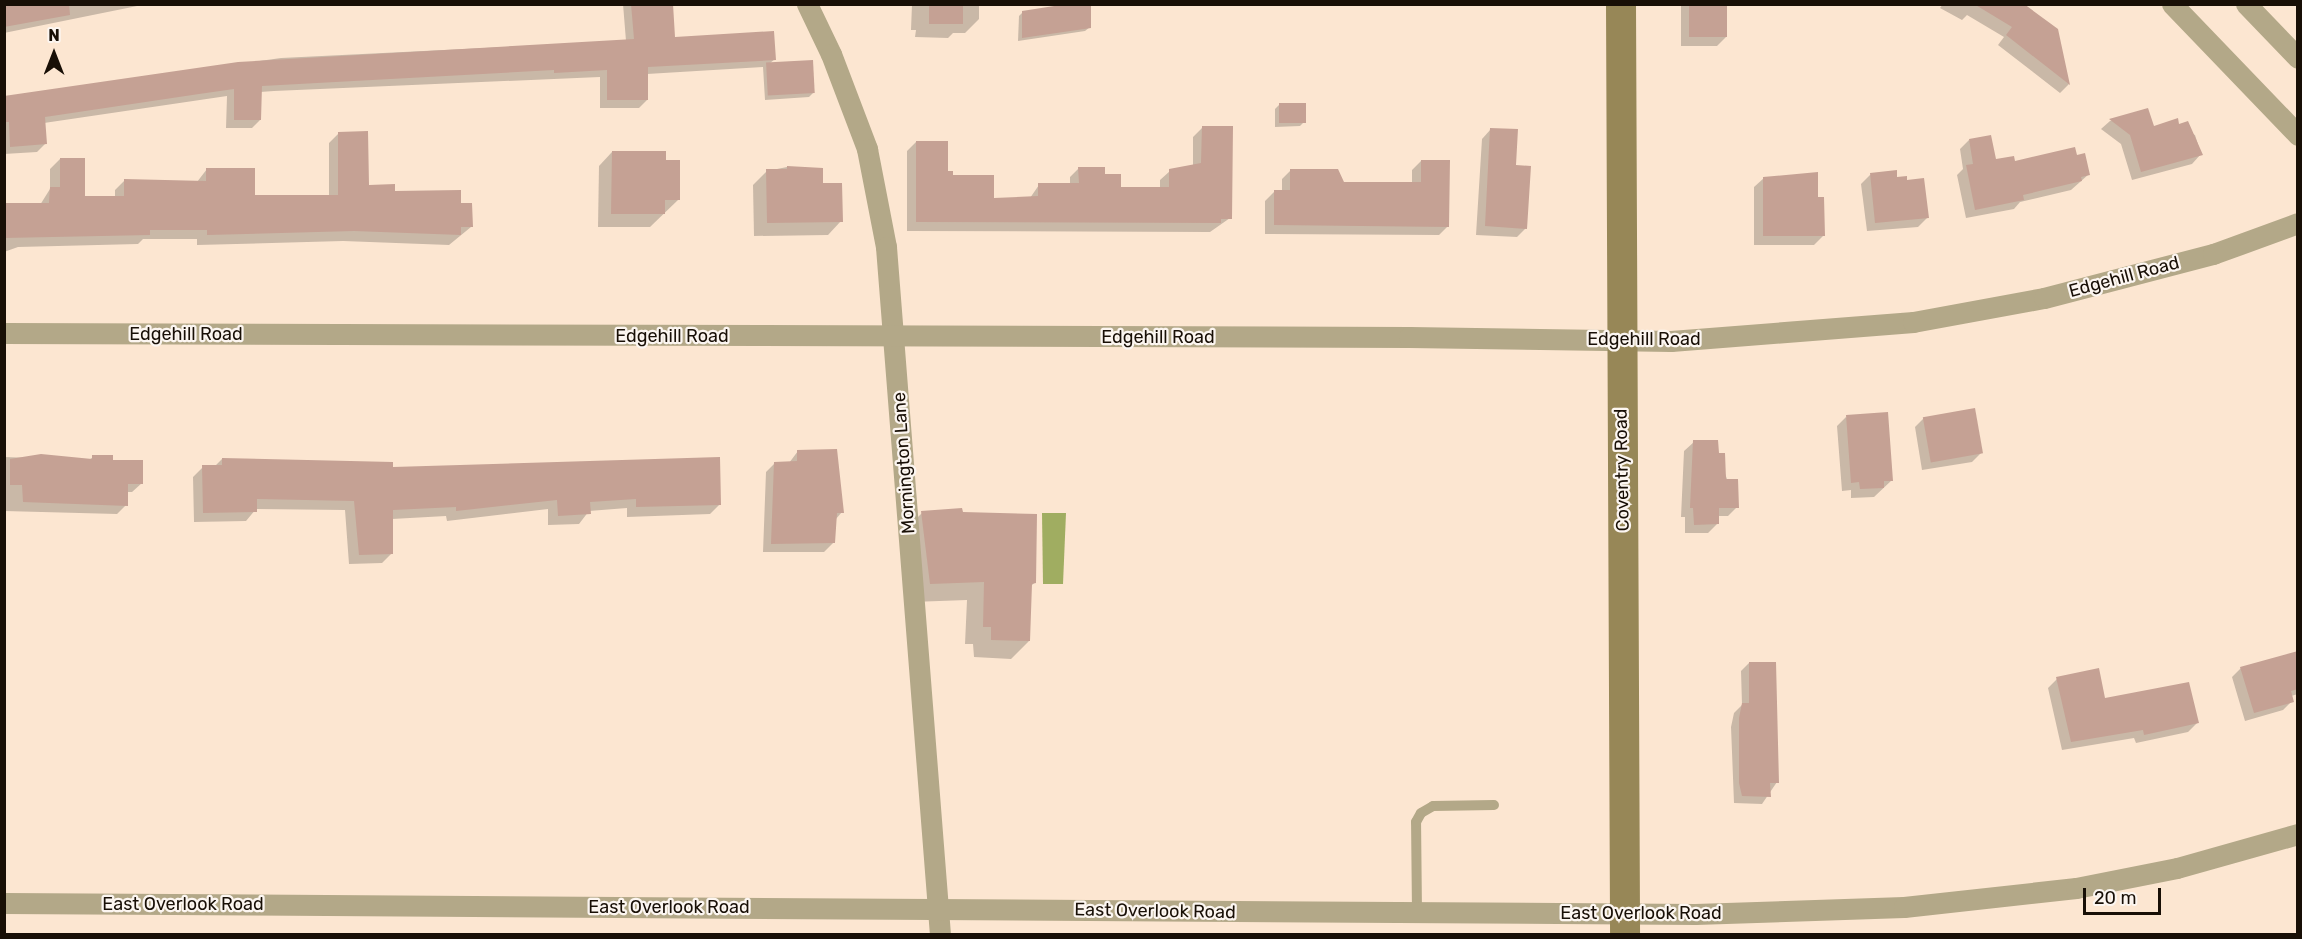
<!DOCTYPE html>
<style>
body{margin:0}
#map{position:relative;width:2302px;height:939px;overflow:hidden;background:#fce6d1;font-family:Rubik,sans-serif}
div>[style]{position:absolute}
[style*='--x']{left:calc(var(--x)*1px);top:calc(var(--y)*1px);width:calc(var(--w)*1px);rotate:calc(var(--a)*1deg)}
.water>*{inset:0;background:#a0ad61}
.shadow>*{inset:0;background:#0003}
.building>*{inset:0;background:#c5a194;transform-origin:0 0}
.lane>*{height:10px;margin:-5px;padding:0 5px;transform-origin:5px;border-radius:5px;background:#b3a888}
.street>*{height:21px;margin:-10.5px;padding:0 10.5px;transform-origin:10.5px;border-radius:10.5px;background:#b3a888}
.secondary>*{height:30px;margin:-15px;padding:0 15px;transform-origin:15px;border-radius:15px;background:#978757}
span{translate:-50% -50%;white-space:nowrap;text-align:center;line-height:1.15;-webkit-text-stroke:4.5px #fcf6f1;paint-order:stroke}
.street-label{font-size:18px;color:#180f06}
.frame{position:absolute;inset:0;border:6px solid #180f06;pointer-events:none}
.north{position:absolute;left:24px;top:24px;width:60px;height:60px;-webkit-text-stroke:4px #fcf6f1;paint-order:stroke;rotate:0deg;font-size:16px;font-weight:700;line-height:24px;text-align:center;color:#180f06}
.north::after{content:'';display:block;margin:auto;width:21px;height:27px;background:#180f06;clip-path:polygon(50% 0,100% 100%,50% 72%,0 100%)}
.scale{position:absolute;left:2083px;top:888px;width:78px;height:27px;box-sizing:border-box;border:3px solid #180f06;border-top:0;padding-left:8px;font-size:18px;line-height:21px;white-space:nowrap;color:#180f06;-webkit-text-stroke:4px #fcf6f1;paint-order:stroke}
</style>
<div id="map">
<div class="water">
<div style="clip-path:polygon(1042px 513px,1066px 513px,1063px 584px,1043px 584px)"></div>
</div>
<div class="shadow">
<div style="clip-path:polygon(4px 4px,147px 4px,4px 33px)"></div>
<div style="clip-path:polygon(623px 4px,672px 4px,674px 38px,775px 59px,770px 63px,813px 93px,809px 97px,765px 100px,763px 67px,647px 74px,647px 100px,639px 108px,600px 108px,600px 77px,274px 91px,260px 92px,260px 120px,252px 128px,226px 128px,227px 96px,44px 123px,45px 144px,37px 152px,4px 154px,4px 101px,8px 97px,281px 58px,626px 41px)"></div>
<div style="clip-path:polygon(912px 4px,979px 4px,979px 19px,965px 33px,953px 33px,948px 38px,915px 37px,916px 30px,911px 30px)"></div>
<div style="clip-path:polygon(1681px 4px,1725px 4px,1726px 37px,1717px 46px,1681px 46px)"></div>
<div style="clip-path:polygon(1943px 4px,2021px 4px,2057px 30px,2069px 84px,2060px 93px,1998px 45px,2004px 37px,1967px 15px,1962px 20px,1940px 8px)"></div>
<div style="clip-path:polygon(1023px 12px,1090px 27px,1085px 31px,1018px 41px,1019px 16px)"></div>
<div style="clip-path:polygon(1279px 105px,1304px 122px,1300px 126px,1275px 127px,1275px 109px)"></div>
<div style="clip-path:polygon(2147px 110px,2153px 128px,2178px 125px,2195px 135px,2201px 154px,2192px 164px,2132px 180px,2121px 144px,2101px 129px,2110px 121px)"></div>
<div style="clip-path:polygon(1202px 128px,1230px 218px,1210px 232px,907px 231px,907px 151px,916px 142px,946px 173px,993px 200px,1030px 198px,1039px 185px,1070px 184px,1070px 177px,1079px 168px,1104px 176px,1120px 188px,1160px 188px,1160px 180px,1170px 171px,1193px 166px,1193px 137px)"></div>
<div style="clip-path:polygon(1491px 129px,1515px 166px,1526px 228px,1517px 237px,1476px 235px,1482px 139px)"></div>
<div style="clip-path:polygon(339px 133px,367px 186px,460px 205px,471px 227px,449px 245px,343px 241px,197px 245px,197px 239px,143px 239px,138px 244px,18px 247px,4px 252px,4px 203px,40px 205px,50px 189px,50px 169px,60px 159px,83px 198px,115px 198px,115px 190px,125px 180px,197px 182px,207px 169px,254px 196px,329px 196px,329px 143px)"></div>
<div style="clip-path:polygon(1969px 140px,1995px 161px,2014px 163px,2076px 157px,2089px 174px,2071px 190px,2020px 202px,2014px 209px,1966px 218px,1957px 175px,1963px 169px,1960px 149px)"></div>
<div style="clip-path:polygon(612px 152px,665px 162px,678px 200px,650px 227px,598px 227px,599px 166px)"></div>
<div style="clip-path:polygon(1421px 161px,1448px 226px,1439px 235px,1265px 234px,1265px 201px,1274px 192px,1282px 192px,1282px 179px,1291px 170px,1343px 183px,1412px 183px,1412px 170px)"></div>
<div style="clip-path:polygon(787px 167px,821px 185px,841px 221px,828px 235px,754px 236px,753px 185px,767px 171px)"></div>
<div style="clip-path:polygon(1870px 175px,1896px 179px,1927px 218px,1918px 227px,1867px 231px,1861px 184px)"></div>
<div style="clip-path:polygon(1764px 178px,1816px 198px,1823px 236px,1814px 245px,1754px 245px,1754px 187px)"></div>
<div style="clip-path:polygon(1846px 417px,1892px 480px,1874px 497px,1851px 498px,1851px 490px,1842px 491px,1837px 426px)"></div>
<div style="clip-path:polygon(1924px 418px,1981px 453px,1972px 462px,1922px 470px,1915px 427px)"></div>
<div style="clip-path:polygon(1694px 442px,1718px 454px,1737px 507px,1728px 516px,1717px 516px,1717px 524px,1708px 533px,1685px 533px,1685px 517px,1681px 517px,1684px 451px)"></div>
<div style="clip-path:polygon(798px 451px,842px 512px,835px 520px,834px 542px,824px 552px,763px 552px,766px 472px,775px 463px,789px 463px)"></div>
<div style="clip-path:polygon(4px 457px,89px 460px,93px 457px,111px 461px,142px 483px,132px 492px,126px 492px,126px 505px,117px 514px,4px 511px)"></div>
<div style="clip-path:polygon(222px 459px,391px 468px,720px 504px,710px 514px,627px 517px,627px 508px,589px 511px,579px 524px,548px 525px,548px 509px,447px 521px,446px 516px,392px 519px,392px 553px,382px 563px,349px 564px,345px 510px,256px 509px,246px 521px,194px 522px,193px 477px,203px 467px,215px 466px)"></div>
<div style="clip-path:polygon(922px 513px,961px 513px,1035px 582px,1030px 587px,1029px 641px,1011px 659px,974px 657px,973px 644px,965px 644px,967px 600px,912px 602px,904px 531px)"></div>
<div style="clip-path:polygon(2298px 657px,2298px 694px,2291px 696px,2292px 701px,2283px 710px,2245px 721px,2232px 677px,2241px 668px)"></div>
<div style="clip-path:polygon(1749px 663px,1777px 782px,1762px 804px,1734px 803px,1731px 727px,1734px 713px,1742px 705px,1741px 671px)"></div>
<div style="clip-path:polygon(2057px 679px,2104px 700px,2197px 723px,2188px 732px,2136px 743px,2134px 738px,2062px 750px,2048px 688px)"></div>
</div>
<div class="building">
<div style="clip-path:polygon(4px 4px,69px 4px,70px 15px,4px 27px)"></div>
<div style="clip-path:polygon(631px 4px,673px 4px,675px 37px,774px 31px,776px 60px,648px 67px,648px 100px,607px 100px,607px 70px,554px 73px,554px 70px,262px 86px,261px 120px,234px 120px,234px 89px,199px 94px,45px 117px,47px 144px,10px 147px,9px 122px,4px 122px,4px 96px,238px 62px,634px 39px)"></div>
<div style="left:929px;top:4px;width:34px;height:20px"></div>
<div style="clip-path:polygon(1067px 4px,1091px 4px,1091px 28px,1022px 38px,1022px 11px)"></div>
<div style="left:1689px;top:4px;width:38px;height:33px"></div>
<div style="clip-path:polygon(1974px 4px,2024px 4px,2058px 29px,2070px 85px,2006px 35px,2012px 27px)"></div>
<div style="left:813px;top:60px;width:33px;height:47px;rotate:87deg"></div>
<div style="left:1279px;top:103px;width:27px;height:20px"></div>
<div style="clip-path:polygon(2148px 108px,2154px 126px,2178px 118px,2179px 124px,2188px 121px,2203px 155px,2141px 172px,2130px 135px,2109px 119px)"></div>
<div style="clip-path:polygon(1202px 126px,1233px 126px,1232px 219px,1221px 219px,1221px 223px,916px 222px,916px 141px,948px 141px,948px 171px,953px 171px,953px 175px,994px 175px,994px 198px,1038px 196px,1038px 183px,1079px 183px,1078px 167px,1105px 167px,1105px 174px,1121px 174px,1121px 187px,1169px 187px,1169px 169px,1201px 163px)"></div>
<div style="clip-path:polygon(1490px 128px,1518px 129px,1516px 165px,1531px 166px,1527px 229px,1485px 226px)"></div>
<div style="clip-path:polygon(368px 131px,369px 185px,395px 184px,395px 191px,461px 190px,461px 203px,472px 203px,473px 227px,461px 227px,461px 235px,354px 231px,207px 235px,207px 230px,150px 230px,150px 235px,4px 238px,4px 203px,49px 203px,50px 187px,60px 187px,60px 158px,85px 158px,85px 196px,124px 196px,124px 179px,206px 181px,206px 168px,255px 168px,255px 195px,338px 195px,338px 132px)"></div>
<div style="clip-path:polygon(1991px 135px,1996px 159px,2014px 156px,2015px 161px,2075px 147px,2077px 155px,2085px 153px,2090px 175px,2081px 177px,2082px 181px,2023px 195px,2024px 200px,1975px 210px,1966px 165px,1973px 164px,1969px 139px)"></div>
<div style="clip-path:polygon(612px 151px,666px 151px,666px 160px,680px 160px,680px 200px,665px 200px,665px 214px,611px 214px)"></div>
<div style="clip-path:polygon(1421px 160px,1450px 160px,1449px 227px,1274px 225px,1274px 190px,1290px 190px,1290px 169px,1338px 169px,1344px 182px,1421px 182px)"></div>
<div style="clip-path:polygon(787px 166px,823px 168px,823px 183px,842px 183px,843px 222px,767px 223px,766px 169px,787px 169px)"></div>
<div style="clip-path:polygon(1897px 170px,1897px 177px,1907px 176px,1907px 180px,1924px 178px,1929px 218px,1875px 223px,1870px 173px)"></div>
<div style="clip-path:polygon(1818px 172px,1818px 197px,1824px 197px,1825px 236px,1763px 236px,1763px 177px)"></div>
<div style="left:1975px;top:408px;width:46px;height:53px;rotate:80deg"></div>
<div style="clip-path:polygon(1888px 412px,1893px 481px,1884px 481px,1884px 488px,1860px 489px,1859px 482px,1851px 483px,1846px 415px)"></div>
<div style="clip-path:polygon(1693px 440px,1718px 440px,1719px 453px,1725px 453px,1726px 479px,1738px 479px,1739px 508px,1719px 508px,1719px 524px,1694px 525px,1693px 508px,1690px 508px)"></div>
<div style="clip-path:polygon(837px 449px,844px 513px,837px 513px,835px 543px,771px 544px,774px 462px,797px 461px,797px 450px)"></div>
<div style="clip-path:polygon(41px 454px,92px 459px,92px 455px,113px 455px,113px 460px,143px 460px,143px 484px,128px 484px,128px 506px,23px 502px,22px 485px,10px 485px,10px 459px)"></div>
<div style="clip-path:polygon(720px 457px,721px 505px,636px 507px,636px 499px,590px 502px,591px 514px,558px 516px,557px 500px,456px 511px,456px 507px,393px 510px,393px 554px,359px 555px,354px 501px,257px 499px,257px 512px,203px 513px,202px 465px,222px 465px,222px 458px,393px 462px,393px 467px)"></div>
<div style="clip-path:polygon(962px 508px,963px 512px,1037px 514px,1036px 583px,1032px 584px,1030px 641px,991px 640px,991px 627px,983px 627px,984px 582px,930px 584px,921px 511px)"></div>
<div style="clip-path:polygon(2298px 651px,2298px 689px,2291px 691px,2294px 702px,2254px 713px,2240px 667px)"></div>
<div style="clip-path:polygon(1749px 662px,1776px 662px,1779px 783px,1770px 783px,1771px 797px,1742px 796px,1739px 783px,1739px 718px,1742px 703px,1749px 703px)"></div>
<div style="clip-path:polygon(2099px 668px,2105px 698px,2189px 682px,2199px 723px,2144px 735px,2143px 730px,2071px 742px,2056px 677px)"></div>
</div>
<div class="lane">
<div style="--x:1417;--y:913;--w:91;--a:-90.6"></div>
<div style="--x:1416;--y:822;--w:10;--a:-61"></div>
<div style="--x:1421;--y:813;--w:14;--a:-30"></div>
<div style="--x:1433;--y:806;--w:61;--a:-0.9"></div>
</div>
<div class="street">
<div style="--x:807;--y:4;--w:55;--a:64.4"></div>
<div style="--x:831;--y:54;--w:102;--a:69.2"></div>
<div style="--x:867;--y:149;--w:100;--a:79"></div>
<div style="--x:886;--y:247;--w:689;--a:85.51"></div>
<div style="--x:2172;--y:4;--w:182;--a:46.1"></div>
<div style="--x:2246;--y:4;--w:75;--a:46.1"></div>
<div style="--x:4;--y:333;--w:1405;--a:0.16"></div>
<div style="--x:1409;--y:337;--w:262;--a:0.9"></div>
<div style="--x:1671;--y:341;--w:243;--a:-4.5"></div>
<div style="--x:1913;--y:322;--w:133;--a:-10.4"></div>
<div style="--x:2044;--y:298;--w:175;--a:-14.6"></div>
<div style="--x:2213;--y:254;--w:90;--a:-20"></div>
<div style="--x:4;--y:903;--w:1691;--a:0.37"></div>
<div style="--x:1695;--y:914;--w:209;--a:-1.9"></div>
<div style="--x:1904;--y:907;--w:173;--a:-6.3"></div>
<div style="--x:2076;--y:888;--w:103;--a:-11.2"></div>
<div style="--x:2177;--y:868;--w:126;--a:-15.7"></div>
</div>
<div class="secondary">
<div style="--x:1621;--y:4;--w:930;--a:89.75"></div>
</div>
<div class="street-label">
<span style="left:2124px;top:277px;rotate:-15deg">Edgehill Road</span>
<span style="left:186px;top:334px">Edgehill Road</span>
<span style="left:672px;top:336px">Edgehill Road</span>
<span style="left:1158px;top:337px">Edgehill Road</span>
<span style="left:1644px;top:339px">Edgehill Road</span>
<span style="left:904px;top:463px;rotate:-94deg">Mornington Lane</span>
<span style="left:1622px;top:470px;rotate:-91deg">Coventry Road</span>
<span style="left:183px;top:904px">East Overlook Road</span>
<span style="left:669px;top:907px">East Overlook Road</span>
<span style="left:1155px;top:911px;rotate:1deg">East Overlook Road</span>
<span style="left:1641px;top:913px">East Overlook Road</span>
</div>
<div class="frame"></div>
<div class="north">N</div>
<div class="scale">20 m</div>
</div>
